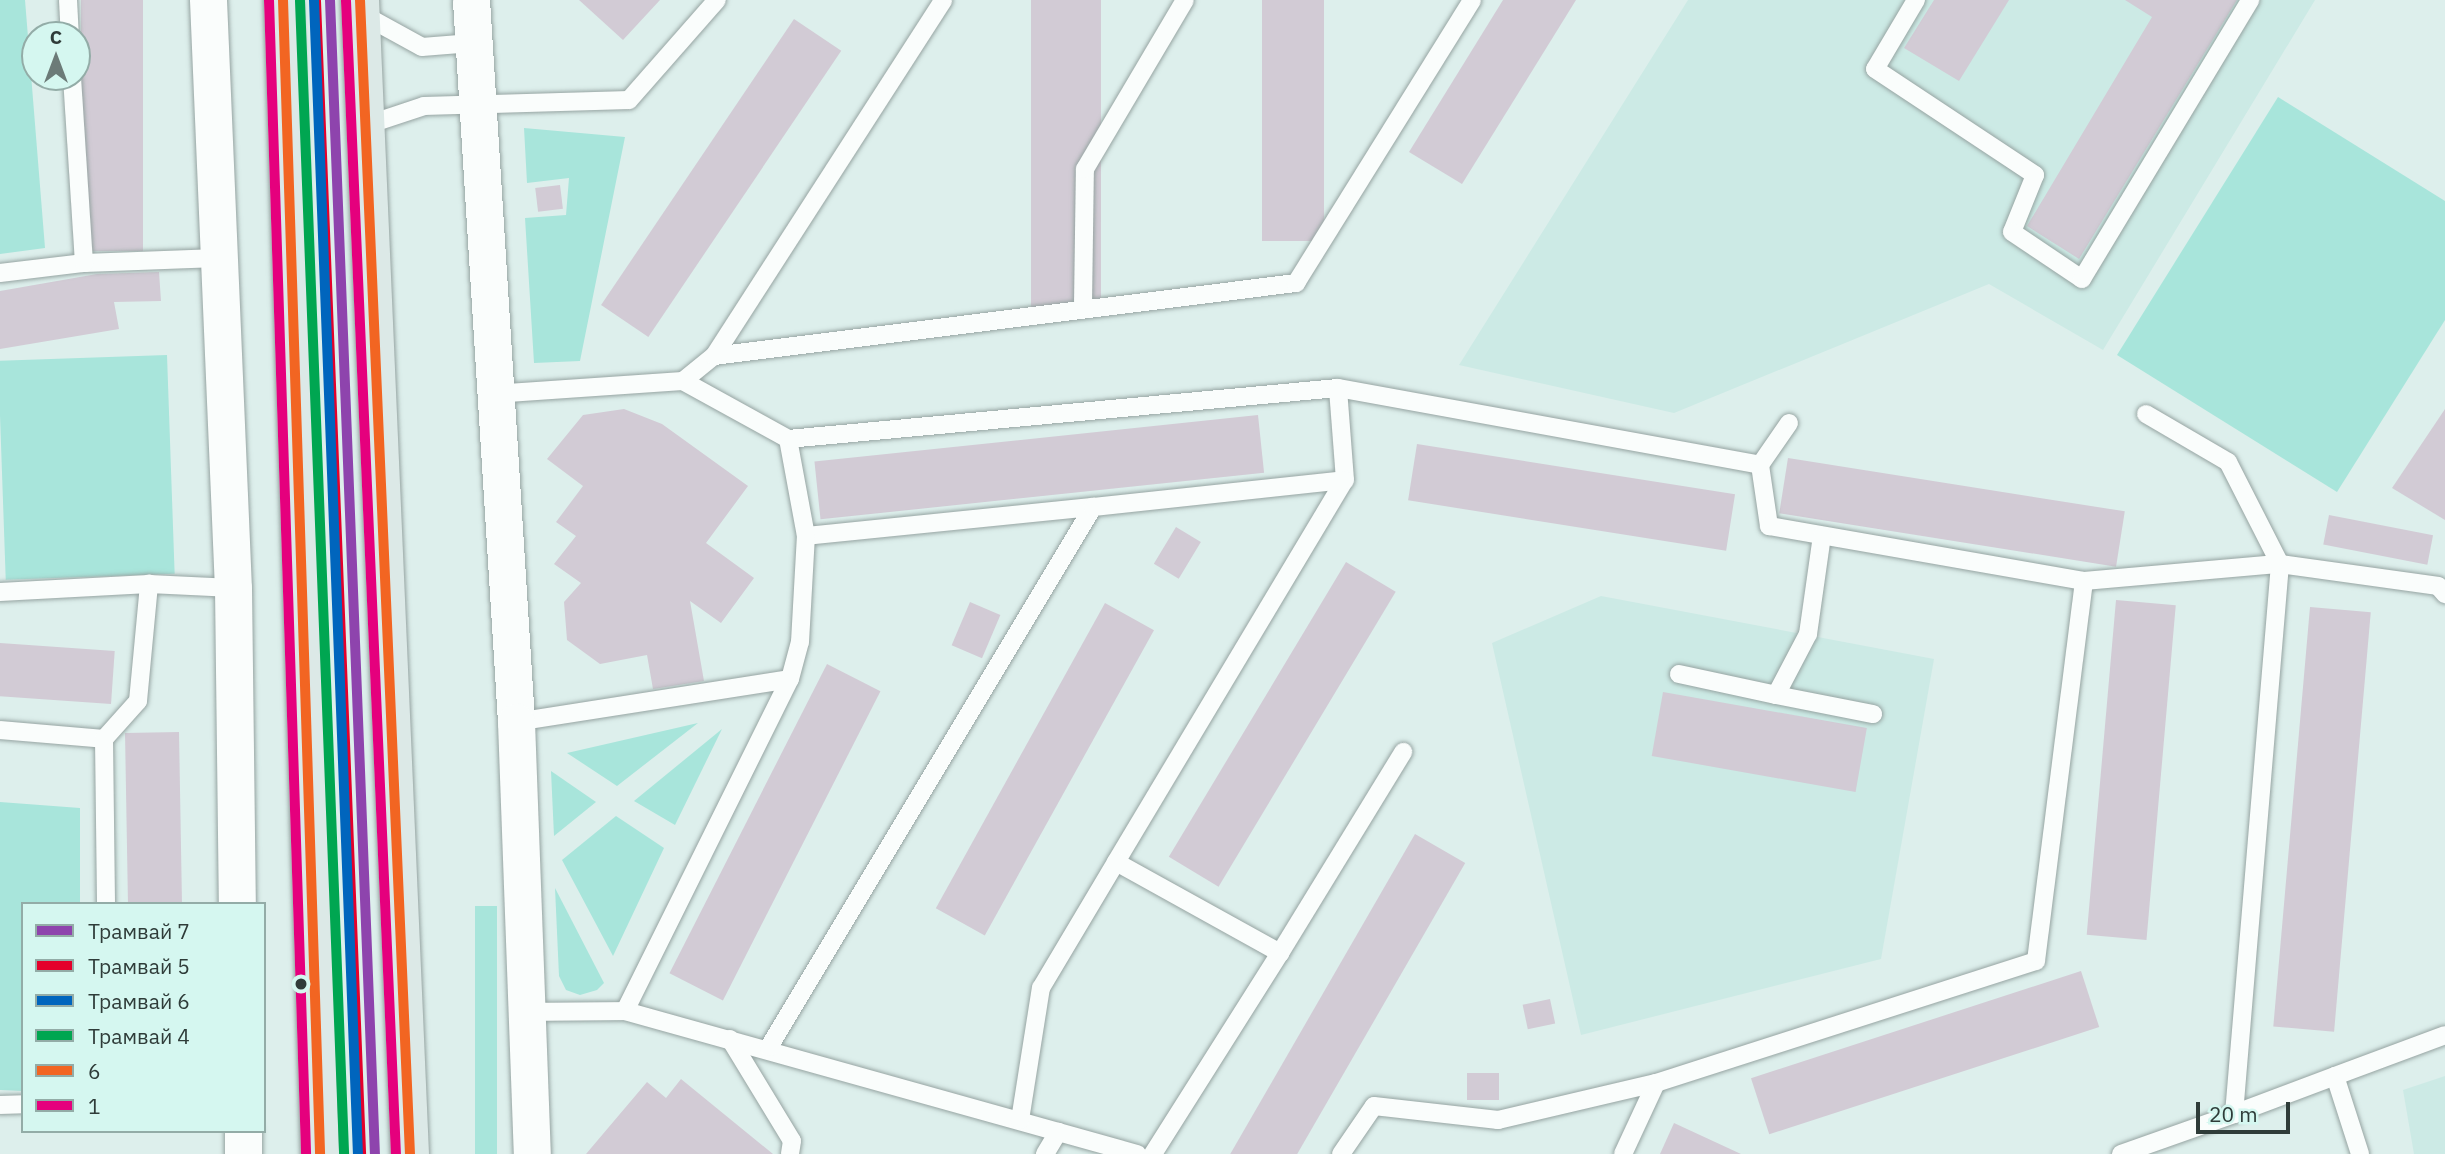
<!DOCTYPE html>
<meta charset="utf-8">
<style>
body{margin:0}
#map{position:relative;width:2445px;height:1154px;overflow:hidden;background:#ddefec;font-family:"IBM Plex Sans",sans-serif}
div>[style]{position:absolute}
[style*='--x']{left:calc(var(--x)*1px);top:calc(var(--y)*1px);width:calc(var(--w)*1px);rotate:calc(var(--a)*1deg)}
.built>*{inset:0;background:#cceae5}
.green>*{inset:0;background:#a8e5db;transform-origin:0 0}
.building>*{inset:0;background:#d2cbd5;transform-origin:0 0}
.roads{filter:drop-shadow(0 0 2px #96a4a2) drop-shadow(0 0 2px #96a4a2)}
.service>*{height:18px;margin:-9px;padding:0 9px;transform-origin:9px;border-radius:9px;background:#fafdfc}
.minor>*{height:37px;margin:-18.5px;padding:0 18.5px;transform-origin:18.5px;border-radius:18.5px;background:#fafdfc}
.trunk>*{height:38px;margin:-19px;padding:0 19px;transform-origin:19px;border-radius:19px;background:#dce9e7}
.bus-1>*{height:10px;margin:-5px;padding:0 5px;transform-origin:5px;border-radius:5px;background:#f26522}
.bus-2>*{height:10px;margin:-5px;padding:0 5px;transform-origin:5px;border-radius:5px;background:#e5007d}
.tram-1>*{height:10px;margin:-5px;padding:0 5px;transform-origin:5px;border-radius:5px;background:#8e44ad}
.tram-2>*{height:10px;margin:-5px;padding:0 5px;transform-origin:5px;border-radius:5px;background:#e4002b}
.tram-3>*{height:10px;margin:-5px;padding:0 5px;transform-origin:5px;border-radius:5px;background:#0065bd}
.tram-4>*{height:10px;margin:-5px;padding:0 5px;transform-origin:5px;border-radius:5px;background:#00a651}
.dots>*{width:19px;height:19px;translate:-50% -50%;box-sizing:border-box;border:4px solid #d5f7f0;border-radius:50%}
span{translate:-50% -50%;white-space:nowrap;text-align:center;line-height:1.15;-webkit-text-stroke:5px #d5f7f0;paint-order:stroke}
.legend{position:absolute;left:21px;top:902px;width:245px;height:231px;box-sizing:border-box;background:#d5f7f0;border:2px solid #93aca7;margin:0;padding:9px 12px;list-style:none;font-size:21px;color:#2f3c39}
.legend li{display:flex;align-items:center;gap:14px;height:35px}
.legend b{width:35px;border:2px solid #93aca7}
.north{position:absolute;left:21px;top:21px;width:70px;height:70px;box-sizing:border-box;background:#d5f7f0;border:2px solid #93aca7;border-radius:50%;rotate:0deg;font-size:19px;font-weight:700;line-height:28px;text-align:center;color:#2f3c39}
.north::after{content:'';display:block;margin:auto;width:24px;height:32px;background:#6c7b78;clip-path:polygon(50% 0,100% 100%,50% 72%,0 100%)}
.scale{position:absolute;left:2196px;top:1102px;width:94px;height:32px;box-sizing:border-box;border:4px solid #2f3c39;border-top:0;padding-left:9px;font-size:21px;line-height:24px;white-space:nowrap;color:#2f3c39;-webkit-text-stroke:5px #d5f7f0;paint-order:stroke}
</style>
<div id="map">
<div class="built">
<div style="clip-path:polygon(1688px 0,2315px 0,2103px 350px,1989px 284px,1674px 413px,1459px 365px)"></div>
<div style="clip-path:polygon(1601px 596px,1934px 659px,1881px 959px,1581px 1035px,1492px 643px)"></div>
<div style="clip-path:polygon(2445px 1076px,2445px 1154px,2414px 1154px,2403px 1090px)"></div>
</div>
<div class="green">
<div style="clip-path:polygon(0 0,25px 0,45px 248px,0 254px)"></div>
<div style="clip-path:polygon(2278px 97px,2445px 201px,2445px 320px,2337px 492px,2117px 355px)"></div>
<div style="clip-path:polygon(524px 128px,625px 137px,580px 361px,534px 363px,525px 218px,566px 215px,569px 178px,527px 183px)"></div>
<div style="left:167px;top:355px;width:219px;height:169px;rotate:88deg"></div>
<div style="clip-path:polygon(698px 723px,617px 786px,567px 753px)"></div>
<div style="clip-path:polygon(722px 729px,675px 825px,634px 801px)"></div>
<div style="clip-path:polygon(551px 771px,596px 802px,554px 836px)"></div>
<div style="clip-path:polygon(0 802px,80px 808px,80px 904px,23px 904px,23px 1091px,0 1090px)"></div>
<div style="clip-path:polygon(616px 816px,664px 848px,613px 956px,562px 860px)"></div>
<div style="clip-path:polygon(555px 888px,604px 983px,597px 990px,580px 995px,566px 990px,559px 976px)"></div>
<div style="left:497px;top:906px;width:248px;height:22px;rotate:90deg"></div>
</div>
<div class="building">
<div style="left:81px;top:0;width:62px;height:251px"></div>
<div style="clip-path:polygon(579px 0,660px 0,623px 40px)"></div>
<div style="left:1031px;top:0;width:70px;height:311px"></div>
<div style="left:1262px;top:0;width:62px;height:241px"></div>
<div style="clip-path:polygon(1503px 0,1576px 0,1462px 184px,1409px 152px)"></div>
<div style="clip-path:polygon(1934px 0,2009px 0,1959px 81px,1904px 48px)"></div>
<div style="clip-path:polygon(2125px 0,2237px 0,2079px 259px,2027px 226px,2152px 17px)"></div>
<div style="left:794px;top:19px;width:57px;height:345px;rotate:34deg"></div>
<div style="left:560px;top:185px;width:24px;height:25px;rotate:83deg"></div>
<div style="clip-path:polygon(159px 272px,161px 301px,114px 302px,119px 329px,0 349px,0 291px,97px 274px)"></div>
<div style="clip-path:polygon(624px 409px,662px 424px,748px 486px,706px 543px,754px 578px,721px 623px,690px 601px,704px 681px,653px 689px,647px 655px,600px 664px,567px 640px,564px 602px,581px 583px,554px 564px,576px 536px,556px 522px,583px 486px,547px 459px,583px 415px)"></div>
<div style="clip-path:polygon(2445px 409px,2445px 520px,2392px 488px)"></div>
<div style="left:1258px;top:415px;width:58px;height:446px;rotate:84deg"></div>
<div style="left:1417px;top:444px;width:322px;height:57px;rotate:9deg"></div>
<div style="left:1788px;top:458px;width:341px;height:56px;rotate:9deg"></div>
<div style="left:2329px;top:515px;width:106px;height:30px;rotate:11deg"></div>
<div style="left:1176px;top:527px;width:29px;height:43px;rotate:31deg"></div>
<div style="left:1346px;top:562px;width:58px;height:344px;rotate:31deg"></div>
<div style="left:2116px;top:600px;width:60px;height:336px;rotate:5deg"></div>
<div style="left:970px;top:602px;width:33px;height:47px;rotate:23deg"></div>
<div style="left:1105px;top:603px;width:56px;height:349px;rotate:29deg"></div>
<div style="left:2310px;top:607px;width:61px;height:421px;rotate:5deg"></div>
<div style="left:0;top:643px;width:115px;height:53px;rotate:4deg"></div>
<div style="left:827px;top:664px;width:60px;height:347px;rotate:27deg"></div>
<div style="left:1663px;top:692px;width:207px;height:65px;rotate:10deg"></div>
<div style="left:179px;top:732px;width:172px;height:54px;rotate:89deg"></div>
<div style="left:1415px;top:834px;width:58px;height:376px;rotate:30deg"></div>
<div style="left:2081px;top:971px;width:59px;height:347px;rotate:72deg"></div>
<div style="left:1550px;top:999px;width:25px;height:28px;rotate:78deg"></div>
<div style="left:1467px;top:1073px;width:32px;height:27px"></div>
<div style="clip-path:polygon(681px 1079px,773px 1154px,586px 1154px,647px 1082px,666px 1098px)"></div>
<div style="clip-path:polygon(1674px 1123px,1741px 1154px,1660px 1154px)"></div>
</div>
<div class="roads">
<div class="service">
<div style="--x:68;--y:0;--w:35;--a:87"></div>
<div style="--x:1916;--y:0;--w:80;--a:120.7"></div>
<div style="--x:1875;--y:69;--w:192;--a:33.5"></div>
<div style="--x:2035;--y:175;--w:61;--a:112"></div>
<div style="--x:2012;--y:232;--w:84;--a:33.9"></div>
<div style="--x:2082;--y:279;--w:326;--a:-58.9"></div>
<div style="--x:362;--y:14;--w:68;--a:28.8"></div>
<div style="--x:422;--y:47;--w:50;--a:-4.6"></div>
<div style="--x:364;--y:126;--w:63;--a:-18.4"></div>
<div style="--x:424;--y:106;--w:205;--a:-1.7"></div>
<div style="--x:629;--y:100;--w:133;--a:-48.7"></div>
<div style="--x:84;--y:263;--w:134;--a:-2.1"></div>
<div style="--x:0;--y:273;--w:85;--a:-6.8"></div>
<div style="--x:84;--y:263;--w:186;--a:-93.7"></div>
<div style="--x:1083;--y:305;--w:136;--a:-89.2"></div>
<div style="--x:1085;--y:169;--w:196;--a:-59.4"></div>
<div style="--x:714;--y:356;--w:423;--a:-57.2"></div>
<div style="--x:683;--y:381;--w:40;--a:-39"></div>
<div style="--x:714;--y:356;--w:587;--a:-7.15"></div>
<div style="--x:1296;--y:283;--w:333;--a:-58.1"></div>
<div style="--x:493;--y:394;--w:190;--a:-3.9"></div>
<div style="--x:683;--y:381;--w:120;--a:28.9"></div>
<div style="--x:788;--y:439;--w:552;--a:-5.3"></div>
<div style="--x:1338;--y:388;--w:429;--a:10.3"></div>
<div style="--x:1760;--y:465;--w:62;--a:81.6"></div>
<div style="--x:1769;--y:526;--w:320;--a:9.9"></div>
<div style="--x:2146;--y:414;--w:95;--a:30.3"></div>
<div style="--x:2228;--y:462;--w:114;--a:63"></div>
<div style="--x:2280;--y:564;--w:552;--a:94.78"></div>
<div style="--x:2234;--y:1114;--w:108;--a:-20.6"></div>
<div style="--x:2335;--y:1076;--w:82;--a:72.2"></div>
<div style="--x:1760;--y:465;--w:51;--a:-55.4"></div>
<div style="--x:806;--y:536;--w:288;--a:-5.8"></div>
<div style="--x:0;--y:592;--w:149;--a:-3.1"></div>
<div style="--x:149;--y:584;--w:84;--a:2.7"></div>
<div style="--x:1679;--y:674;--w:99;--a:12.2"></div>
<div style="--x:1776;--y:695;--w:69;--a:-62.3"></div>
<div style="--x:1808;--y:634;--w:99;--a:-81.9"></div>
<div style="--x:1776;--y:695;--w:99;--a:11.1"></div>
<div style="--x:516;--y:722;--w:277;--a:-8.9"></div>
<div style="--x:0;--y:730;--w:104;--a:4.9"></div>
<div style="--x:104;--y:739;--w:165;--a:89.3"></div>
<div style="--x:104;--y:739;--w:51;--a:-48.2"></div>
<div style="--x:138;--y:701;--w:118;--a:-84.6"></div>
<div style="--x:1116;--y:862;--w:445;--a:-59.1"></div>
<div style="--x:1345;--y:480;--w:92;--a:-94.4"></div>
<div style="--x:1280;--y:953;--w:236;--a:-58.5"></div>
<div style="--x:625;--y:1011;--w:371;--a:-63.6"></div>
<div style="--x:790;--y:679;--w:38;--a:-75"></div>
<div style="--x:800;--y:642;--w:106;--a:-86.8"></div>
<div style="--x:806;--y:536;--w:99;--a:-100.5"></div>
<div style="--x:527;--y:1012;--w:98;--a:-0.6"></div>
<div style="--x:625;--y:1011;--w:532;--a:15.6"></div>
<div style="--x:730;--y:1039;--w:119;--a:58.7"></div>
<div style="--x:792;--y:1141;--w:13;--a:99"></div>
<div style="--x:769;--y:1047;--w:630;--a:-59.04"></div>
<div style="--x:1093;--y:507;--w:253;--a:-6.1"></div>
<div style="--x:2335;--y:1076;--w:117;--a:-20.4"></div>
<div style="--x:0;--y:1105;--w:23;--a:-2"></div>
<div style="--x:1020;--y:1120;--w:134;--a:-81"></div>
<div style="--x:1041;--y:988;--w:147;--a:-59.2"></div>
<div style="--x:1116;--y:862;--w:188;--a:29"></div>
<div style="--x:1280;--y:953;--w:238;--a:122.3"></div>
<div style="--x:1045;--y:1154;--w:26;--a:-59"></div>
<div style="--x:1341;--y:1154;--w:58;--a:-55.5"></div>
<div style="--x:1374;--y:1106;--w:125;--a:6.4"></div>
<div style="--x:1498;--y:1120;--w:162;--a:-13.2"></div>
<div style="--x:1656;--y:1083;--w:399;--a:-17.8"></div>
<div style="--x:2036;--y:961;--w:383;--a:-82.8"></div>
<div style="--x:2084;--y:581;--w:197;--a:-5"></div>
<div style="--x:2280;--y:564;--w:160;--a:7.9"></div>
<div style="--x:2438;--y:586;--w:11;--a:49"></div>
<div style="--x:1623;--y:1154;--w:78;--a:-65.1"></div>
<div style="--x:2121;--y:1154;--w:120;--a:-19.5"></div>
</div>
<div class="minor">
<div style="--x:208;--y:0;--w:589;--a:87.57"></div>
<div style="--x:233;--y:588;--w:316;--a:89.3"></div>
<div style="--x:471;--y:0;--w:723;--a:86.43"></div>
<div style="--x:516;--y:722;--w:432;--a:87.9"></div>
<div style="--x:243;--y:1131;--w:23;--a:90"></div>
</div>
<div class="trunk">
<div style="--x:283;--y:0;--w:1155;--a:88.16"></div>
<div style="--x:360;--y:0;--w:1155;--a:87.52"></div>
</div>
</div>
<div class="bus-1">
<div style="--x:283;--y:0;--w:1155;--a:88.16"></div>
<div style="--x:360;--y:0;--w:1155;--a:87.52"></div>
</div>
<div class="bus-2">
<div style="--x:269;--y:0;--w:1155;--a:88.16"></div>
<div style="--x:346;--y:1;--w:1154;--a:87.52"></div>
</div>
<div class="tram-1">
<div style="--x:330;--y:0;--w:1155;--a:87.77"></div>
</div>
<div class="tram-2">
<div style="--x:316;--y:1;--w:1154;--a:87.76"></div>
</div>
<div class="tram-3">
<div style="--x:314;--y:0;--w:1155;--a:87.82"></div>
</div>
<div class="tram-4">
<div style="--x:300;--y:1;--w:1154;--a:87.81"></div>
</div>
<div class="dots">
<div style="left:301px;top:984px;background:#2f3c39"></div>
</div>
<ul class="legend">
<li><b style="height:9px;background:#8e44ad"></b>Трамвай 7</li>
<li><b style="height:9px;background:#e4002b"></b>Трамвай 5</li>
<li><b style="height:9px;background:#0065bd"></b>Трамвай 6</li>
<li><b style="height:9px;background:#00a651"></b>Трамвай 4</li>
<li><b style="height:9px;background:#f26522"></b>6</li>
<li><b style="height:9px;background:#e5007d"></b>1</li>
</ul>
<div class="north">С</div>
<div class="scale">20 m</div>
</div>
